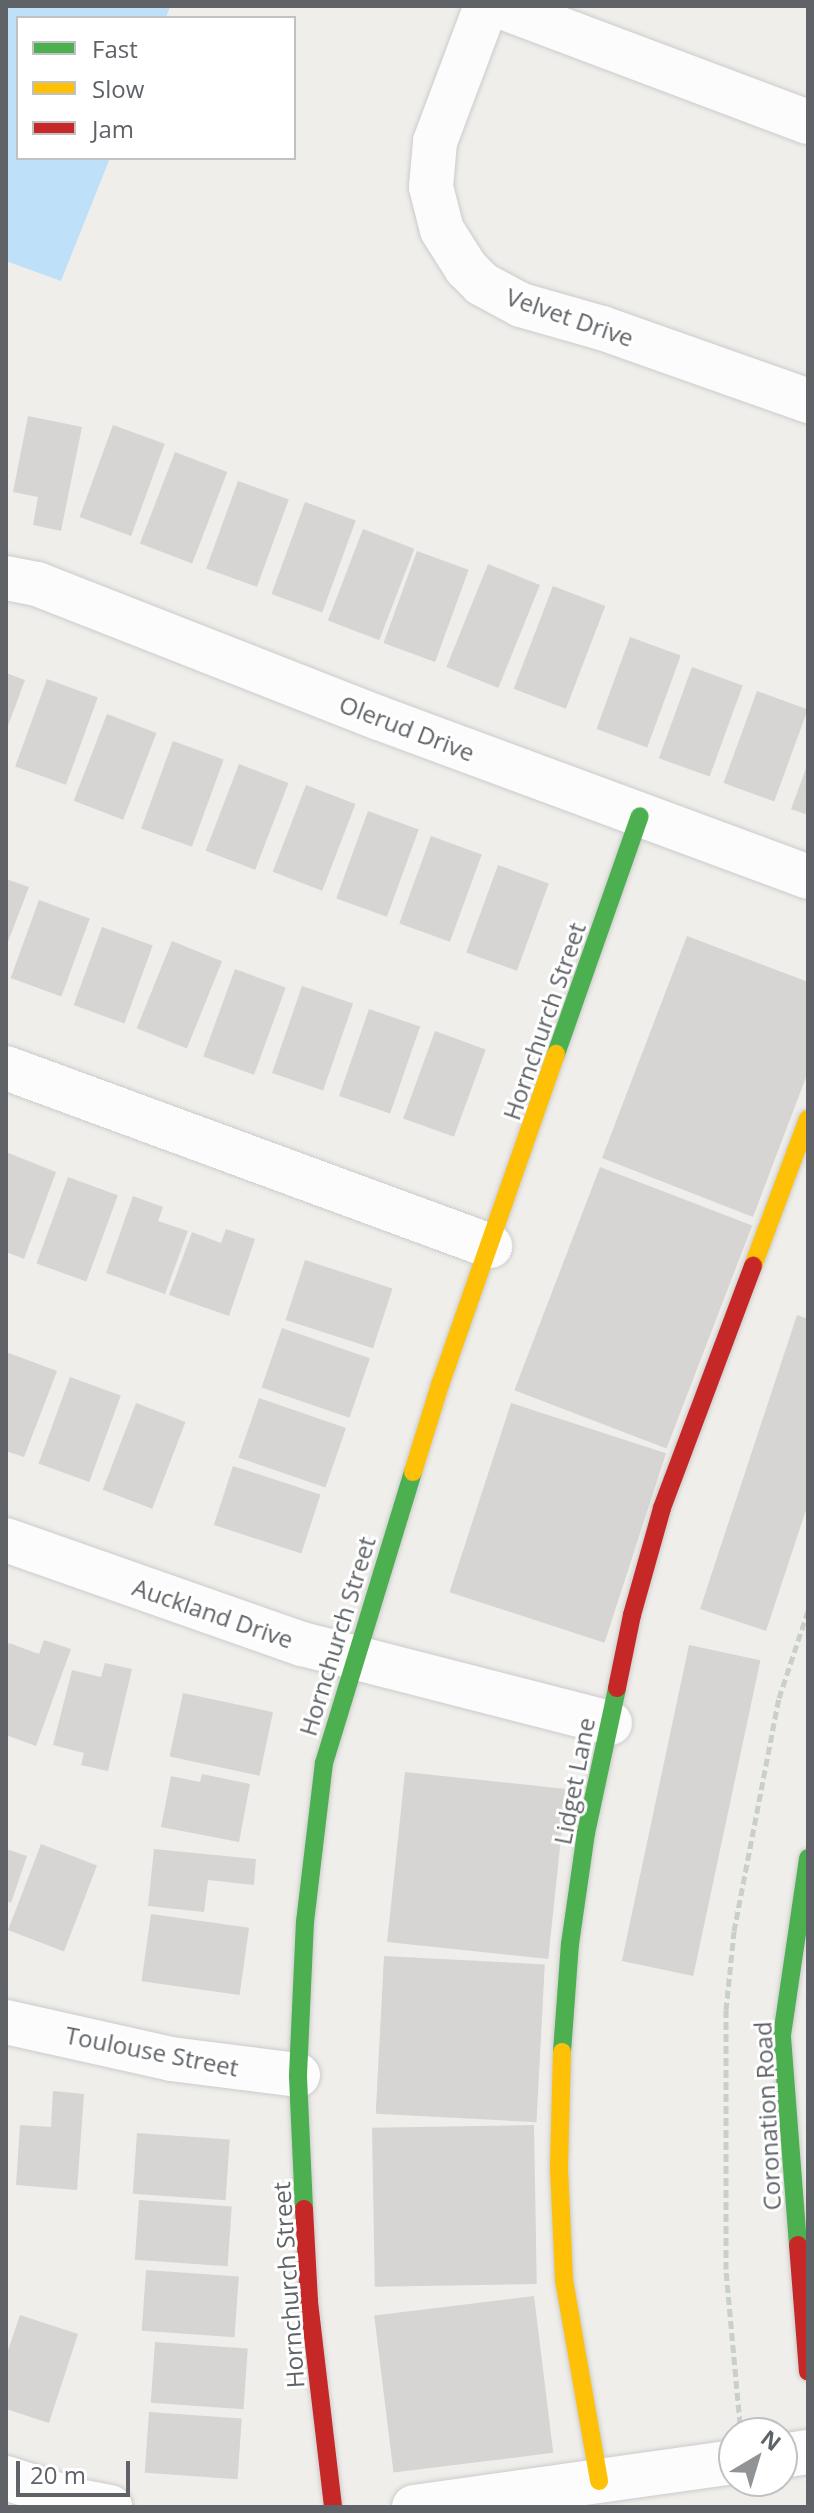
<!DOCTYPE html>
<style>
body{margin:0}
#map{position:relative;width:814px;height:2513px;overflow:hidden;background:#efeeea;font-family:"Open Sans",sans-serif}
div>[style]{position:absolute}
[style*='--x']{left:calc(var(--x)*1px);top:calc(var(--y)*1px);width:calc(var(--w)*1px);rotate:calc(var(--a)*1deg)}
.water>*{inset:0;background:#bfe0f9}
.building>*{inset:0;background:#d6d5d3;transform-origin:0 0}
.path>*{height:5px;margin-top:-2.5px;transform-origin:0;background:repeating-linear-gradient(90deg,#cacfcc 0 8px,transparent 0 12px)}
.roads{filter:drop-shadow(0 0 2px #cbcccc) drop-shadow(0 0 2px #cbcccc)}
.street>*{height:44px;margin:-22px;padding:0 22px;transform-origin:22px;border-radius:22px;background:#fdfcfc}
.fast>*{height:18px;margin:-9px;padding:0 9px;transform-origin:9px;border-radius:9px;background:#4caf50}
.slow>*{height:18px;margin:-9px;padding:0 9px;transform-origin:9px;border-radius:9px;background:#ffc107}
.jam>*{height:18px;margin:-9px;padding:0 9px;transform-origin:9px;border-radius:9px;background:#c62828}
span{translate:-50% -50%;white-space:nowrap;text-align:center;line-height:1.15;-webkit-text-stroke:6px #fff;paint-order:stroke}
.street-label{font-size:24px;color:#5f6368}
.frame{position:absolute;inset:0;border:8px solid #5f6368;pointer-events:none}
.legend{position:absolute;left:16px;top:16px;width:280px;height:144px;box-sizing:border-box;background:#fff;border:2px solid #bfc1c3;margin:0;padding:10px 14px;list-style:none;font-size:24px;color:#5f6368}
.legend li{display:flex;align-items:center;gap:16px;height:40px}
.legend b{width:40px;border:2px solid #bfc1c3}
.north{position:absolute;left:718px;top:2417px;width:80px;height:80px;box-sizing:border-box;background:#fff;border:2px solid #bfc1c3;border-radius:50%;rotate:38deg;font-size:22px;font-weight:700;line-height:32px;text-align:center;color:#5f6368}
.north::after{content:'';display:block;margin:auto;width:28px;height:36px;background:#919496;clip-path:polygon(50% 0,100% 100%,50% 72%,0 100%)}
.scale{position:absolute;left:16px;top:2461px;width:114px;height:36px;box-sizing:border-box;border:4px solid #5f6368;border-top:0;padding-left:10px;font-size:24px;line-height:28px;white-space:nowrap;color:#5f6368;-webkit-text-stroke:6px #fff;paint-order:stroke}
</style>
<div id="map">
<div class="water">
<div style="clip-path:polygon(6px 6px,170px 6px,166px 18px,18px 18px,18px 158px,110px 158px,61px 281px,6px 261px)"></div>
</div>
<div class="building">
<div style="clip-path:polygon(28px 416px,82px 427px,61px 531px,33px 525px,38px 497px,13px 492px)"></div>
<div style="left:113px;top:425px;width:55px;height:98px;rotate:20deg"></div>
<div style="left:175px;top:452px;width:56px;height:98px;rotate:21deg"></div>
<div style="left:238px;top:481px;width:54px;height:93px;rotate:20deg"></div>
<div style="left:305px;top:502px;width:54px;height:98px;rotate:20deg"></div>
<div style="left:363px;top:529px;width:55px;height:98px;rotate:21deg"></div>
<div style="left:417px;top:551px;width:55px;height:98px;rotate:20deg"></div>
<div style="left:488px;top:564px;width:56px;height:111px;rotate:22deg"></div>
<div style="left:553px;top:586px;width:56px;height:110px;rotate:21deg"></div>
<div style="left:630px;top:637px;width:54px;height:98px;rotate:20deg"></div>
<div style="left:692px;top:667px;width:54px;height:97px;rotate:20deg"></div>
<div style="clip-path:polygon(6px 673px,25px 680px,6px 731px)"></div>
<div style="left:47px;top:679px;width:54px;height:93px;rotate:20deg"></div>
<div style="left:757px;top:691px;width:54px;height:98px;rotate:20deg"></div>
<div style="left:107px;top:714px;width:53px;height:93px;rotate:21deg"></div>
<div style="left:173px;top:741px;width:54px;height:93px;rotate:20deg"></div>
<div style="clip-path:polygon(808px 763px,808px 815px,791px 809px)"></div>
<div style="left:239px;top:764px;width:53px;height:93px;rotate:21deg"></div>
<div style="left:306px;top:785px;width:53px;height:93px;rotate:21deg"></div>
<div style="left:368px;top:811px;width:54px;height:93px;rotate:20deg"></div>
<div style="left:431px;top:836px;width:54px;height:93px;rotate:20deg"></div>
<div style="left:498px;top:865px;width:54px;height:93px;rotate:20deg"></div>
<div style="clip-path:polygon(6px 879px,29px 887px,6px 947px)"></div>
<div style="left:39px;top:900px;width:54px;height:83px;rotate:20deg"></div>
<div style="left:102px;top:927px;width:54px;height:83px;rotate:20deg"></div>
<div style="clip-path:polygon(687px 936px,808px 982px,808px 1072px,753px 1217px,602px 1158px)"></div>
<div style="left:172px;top:941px;width:54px;height:94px;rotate:22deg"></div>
<div style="left:235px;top:969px;width:54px;height:93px;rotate:20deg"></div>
<div style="left:302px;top:986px;width:54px;height:92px;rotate:19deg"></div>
<div style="left:369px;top:1009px;width:54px;height:92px;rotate:19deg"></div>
<div style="left:435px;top:1031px;width:54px;height:93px;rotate:20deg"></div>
<div style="clip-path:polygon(6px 1152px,56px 1172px,24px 1259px,6px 1252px)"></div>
<div style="left:600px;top:1167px;width:163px;height:239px;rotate:21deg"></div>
<div style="left:68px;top:1177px;width:53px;height:92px;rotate:20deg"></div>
<div style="clip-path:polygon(133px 1196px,163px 1207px,158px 1221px,188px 1231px,165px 1294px,106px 1273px)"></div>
<div style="clip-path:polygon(226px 1229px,255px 1239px,229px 1316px,169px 1295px,192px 1232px,221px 1243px)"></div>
<div style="left:305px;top:1260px;width:92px;height:63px;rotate:18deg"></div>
<div style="clip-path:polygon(797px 1315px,808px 1319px,808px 1504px,766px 1631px,700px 1609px)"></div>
<div style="left:282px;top:1328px;width:93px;height:63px;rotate:19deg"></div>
<div style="clip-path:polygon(6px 1352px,57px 1371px,24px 1457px,6px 1451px)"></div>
<div style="left:70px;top:1377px;width:54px;height:92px;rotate:20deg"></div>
<div style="left:259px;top:1398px;width:92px;height:63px;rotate:19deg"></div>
<div style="left:136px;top:1403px;width:53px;height:93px;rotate:21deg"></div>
<div style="left:511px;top:1403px;width:163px;height:199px;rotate:18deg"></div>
<div style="left:233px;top:1466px;width:92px;height:62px;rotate:18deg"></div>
<div style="clip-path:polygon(44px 1640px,71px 1649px,36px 1746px,6px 1735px,6px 1651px,9px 1643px,39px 1654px)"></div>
<div style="left:689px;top:1645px;width:73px;height:323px;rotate:12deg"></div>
<div style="clip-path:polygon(105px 1663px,132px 1669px,108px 1771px,81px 1765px,84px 1753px,53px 1745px,72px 1670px,101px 1677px)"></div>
<div style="left:183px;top:1693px;width:92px;height:65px;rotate:12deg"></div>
<div style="left:405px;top:1772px;width:162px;height:171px;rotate:6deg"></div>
<div style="clip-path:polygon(202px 1774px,250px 1784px,239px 1842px,161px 1827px,171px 1776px,200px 1782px)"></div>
<div style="left:41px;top:1844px;width:60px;height:92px;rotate:21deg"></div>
<div style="clip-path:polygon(6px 1849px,27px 1856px,11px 1903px,6px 1901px)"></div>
<div style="clip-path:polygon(154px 1849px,256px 1859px,254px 1885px,208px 1880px,204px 1912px,148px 1906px)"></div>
<div style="left:151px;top:1914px;width:99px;height:68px;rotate:8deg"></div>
<div style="left:384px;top:1956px;width:161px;height:158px;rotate:3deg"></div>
<div style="clip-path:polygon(53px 2091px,84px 2094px,77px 2190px,16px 2185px,20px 2125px,51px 2127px)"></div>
<div style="left:534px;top:2125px;width:159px;height:162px;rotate:89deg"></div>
<div style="left:137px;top:2133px;width:93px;height:61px;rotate:4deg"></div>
<div style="left:139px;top:2200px;width:93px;height:60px;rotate:4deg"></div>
<div style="left:146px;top:2270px;width:93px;height:61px;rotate:4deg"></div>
<div style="left:534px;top:2296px;width:158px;height:161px;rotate:83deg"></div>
<div style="clip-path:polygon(20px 2315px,78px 2334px,49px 2423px,6px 2409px,6px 2356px)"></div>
<div style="left:155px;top:2342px;width:93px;height:61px;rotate:4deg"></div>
<div style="left:149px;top:2412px;width:93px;height:61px;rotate:4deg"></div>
</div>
<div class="path">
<div style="--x:740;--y:2424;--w:156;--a:-95.2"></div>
<div style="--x:726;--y:2269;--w:259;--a:-90"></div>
<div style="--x:726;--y:2010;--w:79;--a:-84.2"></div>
<div style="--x:734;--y:1931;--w:237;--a:-79.1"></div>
<div style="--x:779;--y:1698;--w:92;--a:-71.6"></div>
</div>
<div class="roads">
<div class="street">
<div style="--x:486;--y:6;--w:145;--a:110.6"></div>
<div style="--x:435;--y:142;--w:45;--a:95.1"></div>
<div style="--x:431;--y:187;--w:44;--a:75.7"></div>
<div style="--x:442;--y:230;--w:45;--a:57.7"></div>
<div style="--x:466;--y:268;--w:23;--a:45"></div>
<div style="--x:482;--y:284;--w:44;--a:28.3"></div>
<div style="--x:521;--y:305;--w:84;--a:15.9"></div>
<div style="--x:602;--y:328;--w:219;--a:19.5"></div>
<div style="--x:499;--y:6;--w:330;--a:20.6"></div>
<div style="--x:6;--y:578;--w:32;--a:11"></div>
<div style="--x:37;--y:584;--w:367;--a:21.4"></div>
<div style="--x:379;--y:718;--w:458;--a:20.3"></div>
<div style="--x:6;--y:1068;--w:516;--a:20.19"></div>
<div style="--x:6;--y:1540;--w:314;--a:19.4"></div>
<div style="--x:302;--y:1644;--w:318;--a:14.4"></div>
<div style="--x:6;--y:2022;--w:169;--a:12.6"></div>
<div style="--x:171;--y:2059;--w:128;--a:7.2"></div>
<div style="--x:782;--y:2456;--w:26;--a:-9"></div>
<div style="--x:6;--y:2478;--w:71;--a:17.9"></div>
<div style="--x:74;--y:2500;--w:37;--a:11"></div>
<div style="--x:414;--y:2507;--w:323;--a:-8"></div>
</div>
<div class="fast">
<div style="--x:556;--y:1054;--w:252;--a:-70.6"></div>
<div style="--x:562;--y:2052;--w:108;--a:-85.8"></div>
<div style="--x:570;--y:1944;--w:112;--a:-81.8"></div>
<div style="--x:586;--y:1833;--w:148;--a:-77.9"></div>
<div style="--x:304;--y:2209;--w:134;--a:-92.6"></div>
<div style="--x:298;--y:2075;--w:153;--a:-87.4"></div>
<div style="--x:305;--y:1922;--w:160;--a:-83.2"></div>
<div style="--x:324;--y:1763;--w:304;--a:-73"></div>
<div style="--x:798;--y:2245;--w:211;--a:-94.4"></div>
<div style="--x:782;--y:2035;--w:179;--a:-81.6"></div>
</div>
<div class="slow">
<div style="--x:753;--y:1266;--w:157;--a:-69.5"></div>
<div style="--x:413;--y:1472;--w:91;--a:-72.8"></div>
<div style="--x:440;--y:1385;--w:351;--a:-70.7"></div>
<div style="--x:562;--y:2052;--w:116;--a:91.5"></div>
<div style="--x:559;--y:2168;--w:112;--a:87.4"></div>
<div style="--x:564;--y:2280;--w:204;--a:80.1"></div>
</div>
<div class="jam">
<div style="--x:617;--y:1688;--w:75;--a:-78.4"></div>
<div style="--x:632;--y:1615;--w:111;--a:-74.3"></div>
<div style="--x:662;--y:1508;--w:259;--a:-69.4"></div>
<div style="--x:304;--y:2209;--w:93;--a:86.9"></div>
<div style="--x:309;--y:2302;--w:206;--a:83.3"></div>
<div style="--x:798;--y:2245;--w:127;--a:85.5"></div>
</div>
</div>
<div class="street-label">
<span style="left:570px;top:317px;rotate:19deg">Velvet Drive</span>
<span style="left:407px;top:728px;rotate:21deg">Olerud Drive</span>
<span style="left:544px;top:1021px;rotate:-71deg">Hornchurch Street</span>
<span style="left:213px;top:1613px;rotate:19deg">Auckland Drive</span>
<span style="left:337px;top:1636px;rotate:-73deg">Hornchurch Street</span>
<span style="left:574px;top:1781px;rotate:-79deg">Lidget Lane</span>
<span style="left:152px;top:2051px;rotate:11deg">Toulouse Street</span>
<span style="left:767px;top:2116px;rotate:-93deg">Coronation Road</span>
<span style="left:288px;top:2285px;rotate:-94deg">Hornchurch Street</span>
</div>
<div class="frame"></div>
<ul class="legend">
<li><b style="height:10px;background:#4caf50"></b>Fast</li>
<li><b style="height:10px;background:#ffc107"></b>Slow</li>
<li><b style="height:10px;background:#c62828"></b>Jam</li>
</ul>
<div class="north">N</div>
<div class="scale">20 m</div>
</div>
